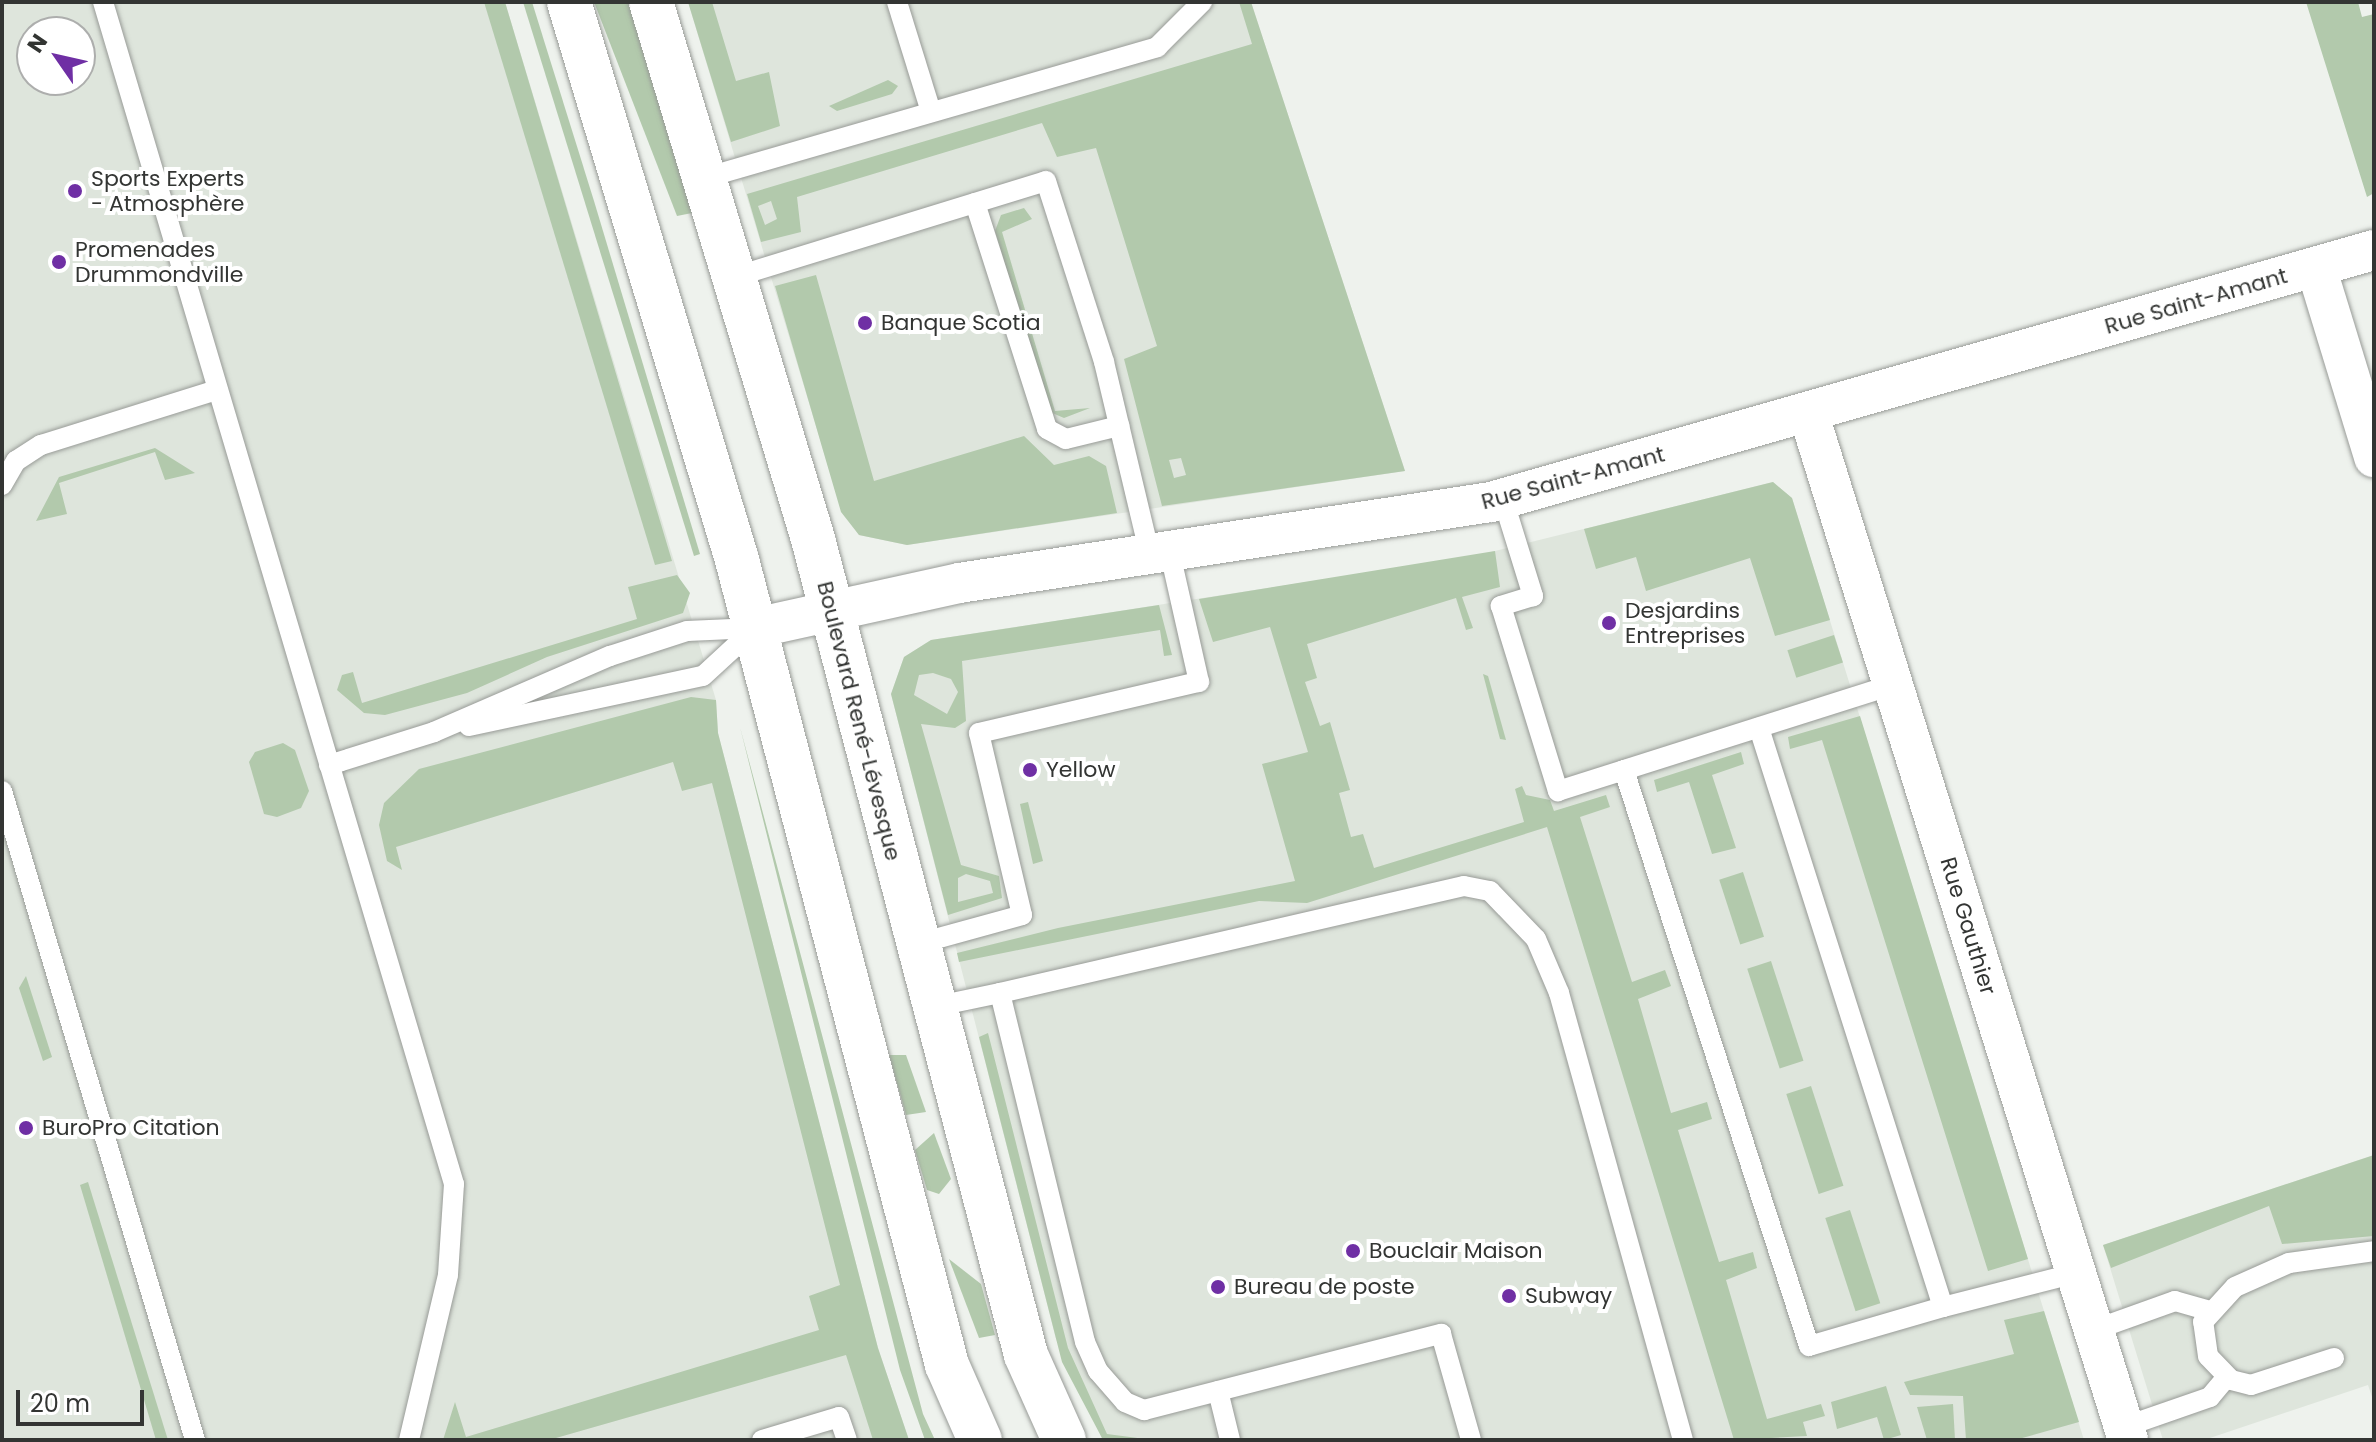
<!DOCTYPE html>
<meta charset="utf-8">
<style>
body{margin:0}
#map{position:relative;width:2376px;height:1442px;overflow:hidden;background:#eef2ed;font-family:Poppins,sans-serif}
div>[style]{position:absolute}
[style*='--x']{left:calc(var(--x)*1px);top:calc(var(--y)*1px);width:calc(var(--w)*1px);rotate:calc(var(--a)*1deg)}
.built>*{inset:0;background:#dee5dc}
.green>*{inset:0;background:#b2c9ac;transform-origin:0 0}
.roads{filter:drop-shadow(0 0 2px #989b97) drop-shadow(0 0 2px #989b97)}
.service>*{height:20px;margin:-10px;padding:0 10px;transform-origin:10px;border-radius:10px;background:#fff}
.minor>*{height:40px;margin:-20px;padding:0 20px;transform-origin:20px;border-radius:20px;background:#fff}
.secondary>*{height:44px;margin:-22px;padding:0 22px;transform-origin:22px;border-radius:22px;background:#fff}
.dots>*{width:22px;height:22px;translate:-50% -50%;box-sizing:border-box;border:4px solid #fff;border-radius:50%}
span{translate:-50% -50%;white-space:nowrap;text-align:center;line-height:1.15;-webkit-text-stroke:8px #fff;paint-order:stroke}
.poi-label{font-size:22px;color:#333533}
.left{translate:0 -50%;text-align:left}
.street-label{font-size:22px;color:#333533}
.frame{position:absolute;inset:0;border:4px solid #333533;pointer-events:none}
.north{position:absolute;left:16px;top:16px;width:80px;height:80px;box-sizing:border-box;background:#fff;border:2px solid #adaead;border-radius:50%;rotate:304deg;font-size:22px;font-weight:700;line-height:32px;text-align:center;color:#333533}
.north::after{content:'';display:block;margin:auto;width:28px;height:36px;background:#6f2fa4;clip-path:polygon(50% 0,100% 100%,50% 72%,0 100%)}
.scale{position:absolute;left:16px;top:1390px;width:128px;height:36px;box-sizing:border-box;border:4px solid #333533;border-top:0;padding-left:10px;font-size:24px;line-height:28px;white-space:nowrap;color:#333533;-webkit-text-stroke:6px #fff;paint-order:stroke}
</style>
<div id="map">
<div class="built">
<div style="clip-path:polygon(evenodd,2px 2px,505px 2px,716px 700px,718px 733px,878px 1348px,909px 1440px,2px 1440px,2px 2px,32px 32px,80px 32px,80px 80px,32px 80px,32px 32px)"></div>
<div style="clip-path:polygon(688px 2px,1251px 2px,1405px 471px,907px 545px,859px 535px,841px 509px)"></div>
<div style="clip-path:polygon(1773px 482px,1792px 498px,2084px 1440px,1103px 1440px,1056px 1339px,891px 694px,904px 657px,931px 640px,1475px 556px)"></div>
<div style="clip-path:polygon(2374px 1155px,2374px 1403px,2368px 1385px,2204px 1440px,2163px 1440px,2103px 1245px)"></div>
</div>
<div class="green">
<div style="clip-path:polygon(484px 2px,505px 2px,672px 561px,655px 565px)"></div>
<div style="clip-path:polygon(523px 2px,532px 2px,594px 201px,700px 554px,694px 556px)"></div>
<div style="clip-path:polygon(594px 2px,628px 2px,692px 213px,677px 216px)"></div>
<div style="clip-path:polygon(688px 2px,712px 2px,736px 81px,769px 72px,780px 126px,731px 142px)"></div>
<div style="clip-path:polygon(evenodd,1239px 2px,1251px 2px,1405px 471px,1162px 506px,1124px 359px,1157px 346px,1096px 148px,1057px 157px,1042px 123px,797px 197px,801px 232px,761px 242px,747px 194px,1252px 44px,1239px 2px,771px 201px,777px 219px,765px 225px,758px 206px,771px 201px,1239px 2px,1181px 458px,1186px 475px,1174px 478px,1169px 460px,1181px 458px)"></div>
<div style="clip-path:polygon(2306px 2px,2358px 2px,2362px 17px,2374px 14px,2374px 193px,2367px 197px)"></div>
<div style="clip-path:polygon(888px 80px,898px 86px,892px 94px,837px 111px,829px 106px)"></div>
<div style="clip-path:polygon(1024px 208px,1032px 219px,1002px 232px,1055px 411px,1090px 408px,1064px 418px,1050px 412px,995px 231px,1001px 215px)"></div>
<div style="clip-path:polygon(816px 275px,874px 481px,1024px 436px,1054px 465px,1089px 456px,1106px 466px,1117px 513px,907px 545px,859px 535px,841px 512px,775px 286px)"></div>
<div style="clip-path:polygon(155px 448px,195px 473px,165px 480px,155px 452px,59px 483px,67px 514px,36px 521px,59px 477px)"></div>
<div style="clip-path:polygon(1773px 482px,1792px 498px,1830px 620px,1775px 636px,1750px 558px,1646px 591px,1636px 557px,1596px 569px,1584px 529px)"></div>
<div style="clip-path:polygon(1495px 551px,1500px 587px,1462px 597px,1473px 628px,1466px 630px,1456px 598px,1307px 644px,1317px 678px,1305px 682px,1320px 726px,1330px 722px,1350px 790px,1339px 793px,1351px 837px,1363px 834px,1374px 868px,1524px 822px,1515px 789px,1522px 786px,1526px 795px,1550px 800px,1554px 811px,1606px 795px,1610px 807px,1580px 817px,1632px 982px,1665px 970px,1671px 986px,1638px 999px,1671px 1113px,1707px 1102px,1712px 1119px,1678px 1130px,1719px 1262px,1753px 1252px,1757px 1268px,1726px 1280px,1767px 1419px,1821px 1404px,1825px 1416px,1803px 1422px,1807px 1436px,1734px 1440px,1547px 827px,1307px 903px,1259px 901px,959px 962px,957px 953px,1058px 928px,1295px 881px,1262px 764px,1308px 752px,1270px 627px,1213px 642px,1199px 599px)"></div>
<div style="clip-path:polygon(677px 575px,690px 593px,683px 613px,547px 657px,467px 693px,385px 715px,364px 713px,337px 690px,342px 675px,353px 672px,362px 703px,637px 619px,628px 587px)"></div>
<div style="clip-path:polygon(evenodd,1159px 605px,1172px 655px,1164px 656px,1160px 630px,962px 661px,966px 721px,955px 728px,921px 724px,961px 865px,999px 876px,1002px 898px,948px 915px,891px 694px,904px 657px,931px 640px,1159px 605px,933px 673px,951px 679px,958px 692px,947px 714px,914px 695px,919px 675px,933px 673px,1159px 605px,966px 874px,990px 881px,993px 893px,958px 902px,958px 878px,966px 874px)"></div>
<div style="left:1834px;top:635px;width:29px;height:49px;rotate:72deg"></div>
<div style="clip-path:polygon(1483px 674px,1488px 676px,1506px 740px,1500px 739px)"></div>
<div style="clip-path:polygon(691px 697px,716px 700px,718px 733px,878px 1348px,909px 1440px,873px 1440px,846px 1355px,549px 1440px,443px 1440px,455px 1402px,466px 1437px,819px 1330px,809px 1296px,840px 1285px,712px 783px,682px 791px,673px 762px,396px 847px,402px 870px,387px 861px,379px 825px,384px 803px,419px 769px)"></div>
<div style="clip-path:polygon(1860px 716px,2028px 1259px,1988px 1271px,1822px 740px,1790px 749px,1788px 737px)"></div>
<div style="clip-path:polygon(740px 727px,923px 1414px,935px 1440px,925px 1440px,900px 1370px)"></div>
<div style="clip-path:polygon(283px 743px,295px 750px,309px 791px,301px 808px,277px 817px,264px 814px,249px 762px,255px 752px)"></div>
<div style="clip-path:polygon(1741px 752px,1744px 764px,1712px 775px,1736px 848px,1712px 854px,1689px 782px,1657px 792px,1654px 780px)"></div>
<div style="clip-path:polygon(1028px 802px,1043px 861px,1033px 864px,1020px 804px)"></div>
<div style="left:1743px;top:872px;width:68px;height:25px;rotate:72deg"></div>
<div style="left:1771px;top:961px;width:105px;height:25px;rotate:72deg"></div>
<div style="clip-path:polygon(26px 976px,52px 1057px,43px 1061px,19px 988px)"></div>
<div style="clip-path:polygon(988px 1033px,1068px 1348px,1107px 1434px,1153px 1440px,1103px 1440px,1062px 1362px,979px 1037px)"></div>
<div style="clip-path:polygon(889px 1055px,906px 1055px,926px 1112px,906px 1115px)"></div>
<div style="left:1811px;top:1086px;width:105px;height:26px;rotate:72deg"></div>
<div style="clip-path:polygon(934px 1133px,951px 1179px,939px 1194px,927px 1190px,915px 1150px)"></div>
<div style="clip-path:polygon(2374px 1155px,2374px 1236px,2282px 1244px,2269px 1206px,2111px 1268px,2103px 1245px)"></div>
<div style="clip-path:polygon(88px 1182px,168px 1440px,156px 1440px,80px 1185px)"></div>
<div style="left:1850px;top:1210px;width:98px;height:26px;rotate:72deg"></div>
<div style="clip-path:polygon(949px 1259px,981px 1284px,995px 1335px,979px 1338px)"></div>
<div style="clip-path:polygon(2044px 1311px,2079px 1422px,2015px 1440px,1966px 1440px,1963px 1396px,1910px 1395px,1904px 1382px,2014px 1354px,2004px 1320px)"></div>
<div style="clip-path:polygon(1886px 1386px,1901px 1435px,1884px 1440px,1877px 1417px,1837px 1429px,1831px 1402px)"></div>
<div style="clip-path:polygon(1953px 1404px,1955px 1440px,1927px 1440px,1917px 1407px)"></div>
</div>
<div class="roads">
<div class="service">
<div style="--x:103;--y:2;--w:1233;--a:73.46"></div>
<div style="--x:454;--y:1184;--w:91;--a:93.8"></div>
<div style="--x:448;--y:1275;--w:170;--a:103.3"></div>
<div style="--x:897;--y:2;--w:115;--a:72.8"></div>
<div style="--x:704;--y:178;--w:472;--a:-16.1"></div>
<div style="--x:1157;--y:47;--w:64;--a:-45"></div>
<div style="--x:975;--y:203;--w:237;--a:72.3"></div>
<div style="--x:1047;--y:429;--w:21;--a:28"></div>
<div style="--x:1066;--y:439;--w:55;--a:-13.8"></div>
<div style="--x:734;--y:277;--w:326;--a:-17.1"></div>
<div style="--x:1046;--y:181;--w:190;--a:72.2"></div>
<div style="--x:1104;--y:362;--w:198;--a:76.6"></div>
<div style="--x:2;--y:485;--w:28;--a:-60"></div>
<div style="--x:16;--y:461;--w:30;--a:-33"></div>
<div style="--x:41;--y:445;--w:184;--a:-17.4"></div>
<div style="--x:1503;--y:499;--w:102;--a:72.8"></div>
<div style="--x:1533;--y:596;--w:34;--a:163"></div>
<div style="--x:1501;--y:606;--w:194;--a:72.9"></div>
<div style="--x:1558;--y:791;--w:350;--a:-17.6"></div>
<div style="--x:469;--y:726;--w:239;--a:-12.1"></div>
<div style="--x:703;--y:676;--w:71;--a:-42.7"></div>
<div style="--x:329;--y:765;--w:110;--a:-17.4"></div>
<div style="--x:434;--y:732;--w:192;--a:-23.4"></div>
<div style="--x:610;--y:656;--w:81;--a:-18"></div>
<div style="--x:687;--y:631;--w:68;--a:-2.5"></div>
<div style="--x:1624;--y:770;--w:605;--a:72.19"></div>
<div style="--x:1809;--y:1346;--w:140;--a:-16.2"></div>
<div style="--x:1943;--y:1307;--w:608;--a:-107.63"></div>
<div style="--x:2;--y:791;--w:677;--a:73.44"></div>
<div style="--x:917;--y:944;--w:109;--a:-15.4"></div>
<div style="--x:1022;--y:915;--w:187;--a:-103.3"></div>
<div style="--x:979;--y:733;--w:226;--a:-13.1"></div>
<div style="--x:1199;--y:682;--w:132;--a:-102.7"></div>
<div style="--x:1000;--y:993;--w:476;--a:-13"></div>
<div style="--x:1464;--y:886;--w:26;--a:11"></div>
<div style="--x:1490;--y:891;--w:66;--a:46.2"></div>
<div style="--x:1536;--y:939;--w:59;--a:66.9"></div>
<div style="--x:1559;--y:993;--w:464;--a:74.5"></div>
<div style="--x:933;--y:1007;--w:68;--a:-11.8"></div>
<div style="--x:1000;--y:993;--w:359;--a:76.3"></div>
<div style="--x:1085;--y:1342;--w:32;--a:66"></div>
<div style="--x:1098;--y:1371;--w:41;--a:48.9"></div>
<div style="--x:1125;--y:1402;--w:21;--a:23"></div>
<div style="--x:1144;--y:1410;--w:307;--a:-14.4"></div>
<div style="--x:1441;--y:1334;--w:110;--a:74.2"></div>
<div style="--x:1943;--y:1307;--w:137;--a:-14.3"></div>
<div style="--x:2094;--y:1330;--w:86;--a:-19.7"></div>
<div style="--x:2175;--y:1301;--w:36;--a:16"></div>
<div style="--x:2334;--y:1358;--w:87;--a:162"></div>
<div style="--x:2251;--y:1385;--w:21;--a:-166"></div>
<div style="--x:2231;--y:1380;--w:33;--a:-134"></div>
<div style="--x:2208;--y:1356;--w:34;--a:-98"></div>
<div style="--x:2203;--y:1322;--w:47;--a:-47.6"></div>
<div style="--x:2235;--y:1287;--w:59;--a:-24"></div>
<div style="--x:2289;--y:1263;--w:86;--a:-8"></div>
<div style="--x:1218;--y:1391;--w:50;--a:76.2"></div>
<div style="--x:2124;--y:1427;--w:91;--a:-19.2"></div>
<div style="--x:2210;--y:1397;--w:26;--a:-50"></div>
<div style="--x:762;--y:1440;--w:80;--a:-16.6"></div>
<div style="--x:839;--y:1417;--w:24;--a:71"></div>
</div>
<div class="minor">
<div style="--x:2316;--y:267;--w:199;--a:73"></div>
<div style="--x:1808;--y:412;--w:1077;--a:72.71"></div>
<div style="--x:755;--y:628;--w:209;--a:-12.4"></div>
<div style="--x:959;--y:583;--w:538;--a:-8.66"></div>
<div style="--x:1491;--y:502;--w:918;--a:-15.93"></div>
</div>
<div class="secondary">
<div style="--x:569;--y:2;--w:583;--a:73.24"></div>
<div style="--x:737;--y:560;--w:832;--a:75.38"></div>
<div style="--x:947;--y:1365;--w:82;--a:66.3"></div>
<div style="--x:651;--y:2;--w:561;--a:73.21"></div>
<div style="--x:813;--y:539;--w:843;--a:75.37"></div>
<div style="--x:1026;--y:1355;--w:93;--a:65.9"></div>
</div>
</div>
<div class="dots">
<div style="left:75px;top:191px;background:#6f2fa4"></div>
<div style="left:59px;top:262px;background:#6f2fa4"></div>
<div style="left:865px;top:323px;background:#6f2fa4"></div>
<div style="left:1609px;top:623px;background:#6f2fa4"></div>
<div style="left:1030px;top:770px;background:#6f2fa4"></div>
<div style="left:26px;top:1128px;background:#6f2fa4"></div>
<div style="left:1353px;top:1251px;background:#6f2fa4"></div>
<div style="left:1218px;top:1287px;background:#6f2fa4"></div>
<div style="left:1509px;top:1296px;background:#6f2fa4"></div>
</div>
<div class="poi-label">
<span class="left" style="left:91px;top:191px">Sports Experts<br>- Atmosphère</span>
<span class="left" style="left:75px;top:262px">Promenades<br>Drummondville</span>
<span class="left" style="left:881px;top:323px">Banque Scotia</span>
<span class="left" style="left:1625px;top:623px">Desjardins<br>Entreprises</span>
<span class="left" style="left:1046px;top:770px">Yellow</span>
<span class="left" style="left:42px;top:1128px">BuroPro Citation</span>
<span class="left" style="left:1369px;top:1251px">Bouclair Maison</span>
<span class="left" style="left:1234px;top:1287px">Bureau de poste</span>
<span class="left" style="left:1525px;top:1296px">Subway</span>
</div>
<div class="street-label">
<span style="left:2196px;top:301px;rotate:-16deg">Rue Saint-Amant</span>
<span style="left:1573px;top:478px;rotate:-15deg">Rue Saint-Amant</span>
<span style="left:859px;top:721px;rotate:76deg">Boulevard René-Lévesque</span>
<span style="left:1968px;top:926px;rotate:73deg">Rue Gauthier</span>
</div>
<div class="frame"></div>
<div class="north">N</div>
<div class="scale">20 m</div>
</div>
